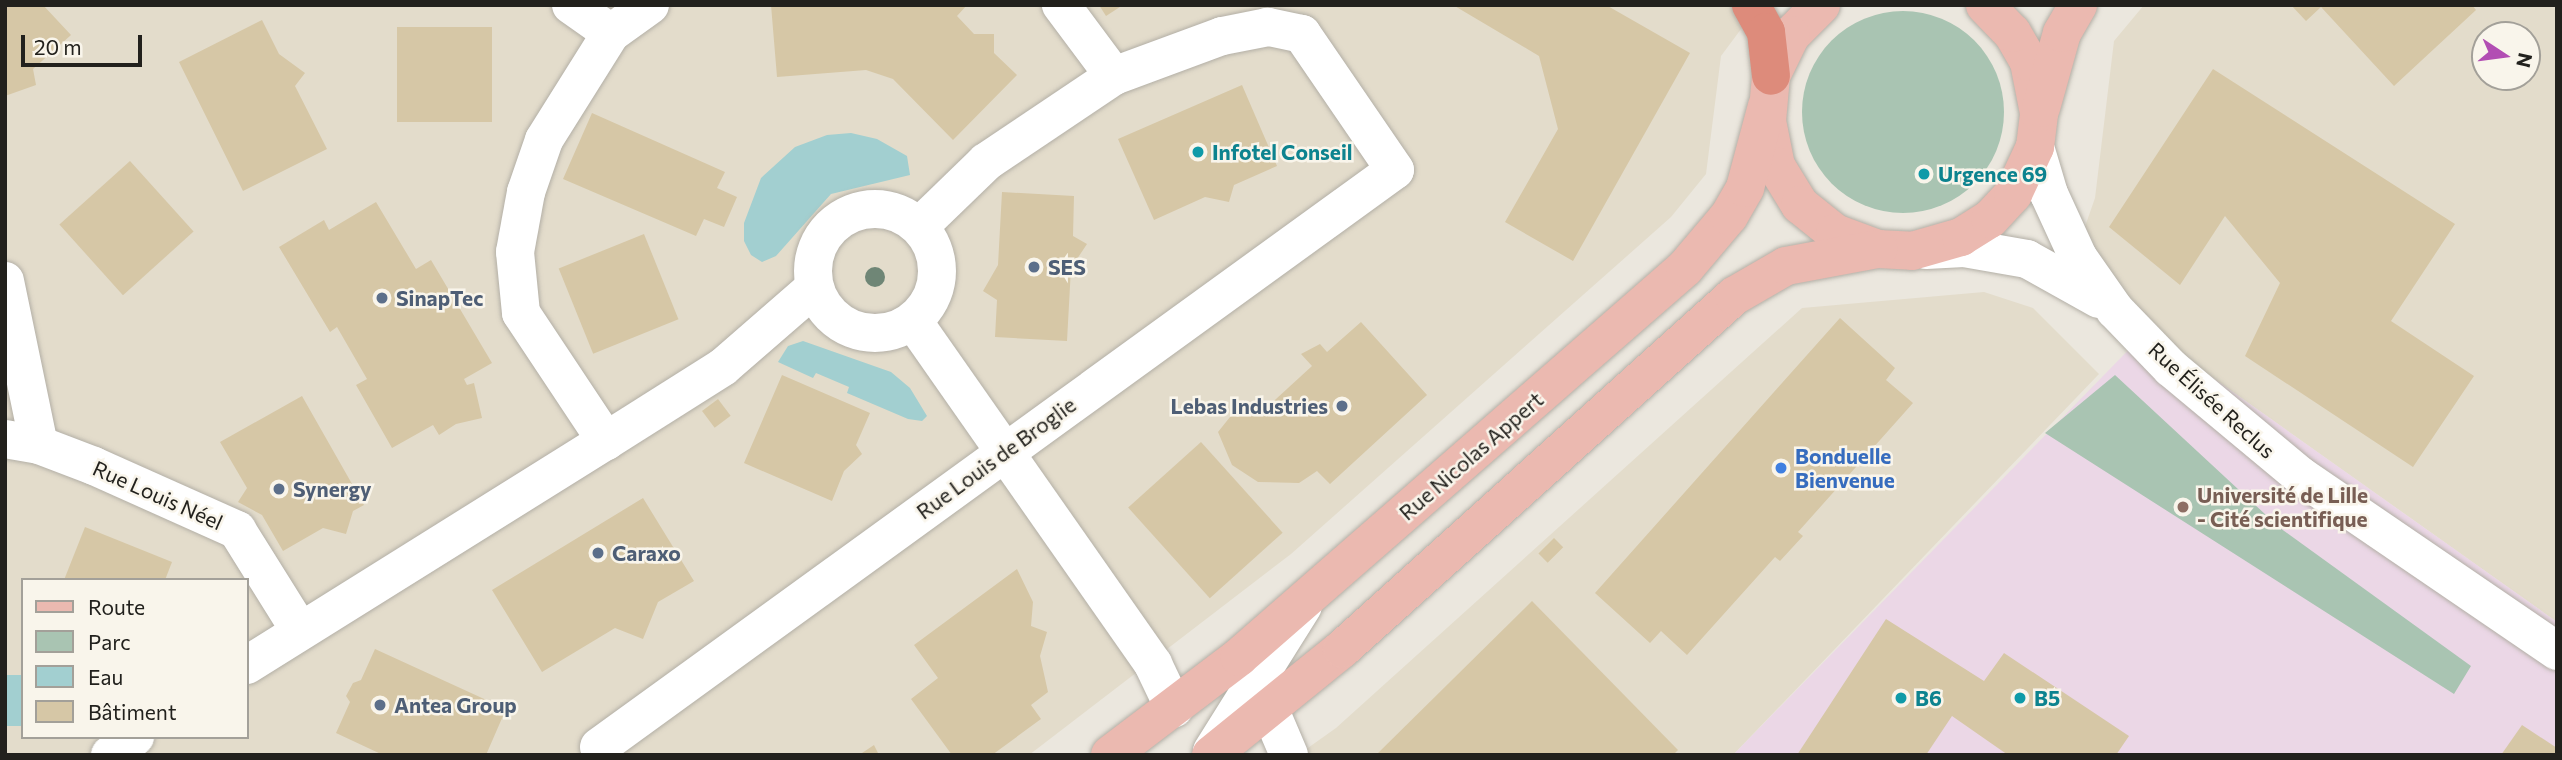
<!DOCTYPE html>
<meta charset="utf-8">
<style>
body{margin:0}
#map{position:relative;width:2562px;height:760px;overflow:hidden;background:#ebe7de;font-family:Commissioner,sans-serif}
div>[style]{position:absolute}
[style*='--x']{left:calc(var(--x)*1px);top:calc(var(--y)*1px);width:calc(var(--w)*1px);rotate:calc(var(--a)*1deg)}
.built>*{inset:0;background:#e3dccb}
.education>*{inset:0;background:#ebd7e6}
.green>*{inset:0;background:#a9c4b2}
.round{border-radius:50%}
.water>*{inset:0;background:#a2cfd0;transform-origin:0 0}
.building>*{inset:0;background:#d6c7a6;transform-origin:0 0}
.roads{filter:drop-shadow(0 0 2px #b3afa6) drop-shadow(0 0 2px #b3afa6)}
.minor>*{height:38px;margin:-19px;padding:0 19px;transform-origin:19px;border-radius:19px;background:#fff}
.minor>.ring{margin:-19px;padding:0;box-sizing:content-box;background:none;border:38px solid #fff;border-radius:50%}
.major>*{height:38px;margin:-19px;padding:0 19px;transform-origin:19px;border-radius:19px;background:#ebb9b0}
.highway>*{height:38px;margin:-19px;padding:0 19px;transform-origin:19px;border-radius:19px;background:#dd8b7b}
.trees>*{width:20px;height:20px;margin:-10px;border-radius:50%;background:#6f8676}
.dots>*{width:19px;height:19px;translate:-50% -50%;box-sizing:border-box;border:4px solid #f9f5eb;border-radius:50%}
span{translate:-50% -50%;white-space:nowrap;text-align:center;line-height:1.15;-webkit-text-stroke:5px #f9f5eb;paint-order:stroke}
.culture-label{font-size:21px;color:#0d838f;font-weight:700}
.left{translate:0 -50%;text-align:left}
.service-label{font-size:21px;color:#4e5e75;font-weight:700}
.right{translate:-100% -50%;text-align:right}
.street-label{font-size:21px;color:#22211d}
.shop-label{font-size:21px;color:#366cbe;font-weight:700}
.education-label{font-size:21px;color:#785e54;font-weight:700}
.frame{position:absolute;inset:0;border:7px solid #22211d;pointer-events:none}
.legend{position:absolute;left:21px;top:578px;width:228px;height:161px;box-sizing:border-box;background:#f9f5eb;border:2px solid #a3a099;margin:0;padding:9px 12px;list-style:none;font-size:21px;color:#22211d}
.legend li{display:flex;align-items:center;gap:14px;height:35px}
.legend b{width:35px;border:2px solid #a3a099}
.north{position:absolute;left:2471px;top:21px;width:70px;height:70px;box-sizing:border-box;background:#f9f5eb;border:2px solid #a3a099;border-radius:50%;rotate:103deg;font-size:19px;font-weight:700;line-height:28px;text-align:center;color:#22211d}
.north::after{content:'';display:block;margin:auto;width:24px;height:32px;background:#b24db3;clip-path:polygon(50% 0,100% 100%,50% 72%,0 100%)}
.scale{position:absolute;left:21px;top:35px;width:121px;height:32px;box-sizing:border-box;border:4px solid #22211d;border-top:0;padding-left:9px;font-size:21px;line-height:24px;white-space:nowrap;color:#22211d;-webkit-text-stroke:5px #f9f5eb;paint-order:stroke}
</style>
<div id="map">
<div class="built">
<div style="clip-path:polygon(evenodd,5px 5px,1759px 5px,1721px 56px,1706px 174px,1671px 217px,1291px 554px,1029px 755px,5px 755px,5px 5px,23px 580px,247px 580px,247px 737px,23px 737px,23px 580px)"></div>
<div style="clip-path:polygon(evenodd,2144px 5px,2557px 5px,2557px 622px,2147px 331px,2081px 238px,2095px 198px,2114px 41px,2144px 5px,2485px 35px,2527px 35px,2527px 77px,2485px 77px,2485px 35px)"></div>
<div style="clip-path:polygon(1984px 292px,2033px 308px,2099px 374px,1733px 755px,1298px 755px,1336px 728px,1802px 308px)"></div>
</div>
<div class="education">
<div style="clip-path:polygon(2147px 331px,2557px 622px,2557px 755px,1733px 755px)"></div>
</div>
<div class="green">
<div class="round" style="left:1802px;top:11px;width:202px;height:202px"></div>
<div style="clip-path:polygon(2115px 375px,2280px 528px,2471px 666px,2454px 694px,2045px 433px)"></div>
</div>
<div class="water">
<div style="clip-path:polygon(851px 133px,877px 139px,907px 156px,910px 175px,831px 194px,776px 256px,762px 262px,751px 255px,744px 241px,744px 223px,761px 178px,795px 147px,827px 135px)"></div>
<div style="clip-path:polygon(803px 341px,891px 372px,910px 388px,927px 416px,922px 421px,908px 419px,847px 393px,849px 387px,816px 373px,813px 378px,778px 362px,788px 346px)"></div>
<div style="left:5px;top:675px;width:18px;height:51px"></div>
</div>
<div class="building">
<div style="clip-path:polygon(5px 5px,43px 5px,71px 35px,33px 69px,36px 85px,5px 96px)"></div>
<div style="clip-path:polygon(771px 5px,967px 5px,957px 16px,974px 34px,994px 34px,994px 53px,1017px 75px,953px 140px,893px 79px,866px 70px,777px 77px)"></div>
<div style="clip-path:polygon(1099px 5px,1123px 5px,1106px 16px)"></div>
<div style="clip-path:polygon(1453px 5px,1606px 5px,1690px 53px,1573px 261px,1505px 222px,1558px 129px,1539px 56px)"></div>
<div style="clip-path:polygon(2291px 5px,2472px 5px,2476px 10px,2394px 86px,2321px 7px,2306px 21px)"></div>
<div style="clip-path:polygon(262px 20px,279px 54px,305px 73px,295px 86px,327px 149px,243px 191px,179px 62px)"></div>
<div style="left:397px;top:27px;width:95px;height:95px"></div>
<div style="clip-path:polygon(2213px 69px,2455px 224px,2391px 321px,2474px 376px,2413px 467px,2245px 356px,2280px 283px,2225px 216px,2180px 285px,2109px 227px)"></div>
<div style="clip-path:polygon(1242px 85px,1277px 166px,1234px 185px,1229px 202px,1205px 197px,1154px 220px,1118px 139px)"></div>
<div style="clip-path:polygon(592px 113px,725px 172px,717px 188px,737px 197px,724px 227px,704px 219px,696px 236px,563px 179px)"></div>
<div style="left:130px;top:161px;width:95px;height:95px;rotate:48deg"></div>
<div style="clip-path:polygon(1002px 192px,1074px 196px,1073px 236px,1087px 244px,1071px 268px,1067px 341px,995px 337px,997px 300px,983px 291px,998px 265px)"></div>
<div style="clip-path:polygon(376px 202px,416px 269px,431px 260px,492px 363px,464px 379px,467px 385px,474px 383px,482px 418px,456px 424px,439px 435px,433px 425px,392px 448px,356px 385px,367px 379px,337px 327px,330px 332px,279px 247px,324px 220px,329px 230px)"></div>
<div style="left:644px;top:234px;width:92px;height:92px;rotate:68deg"></div>
<div style="clip-path:polygon(1840px 318px,1895px 368px,1886px 380px,1913px 403px,1798px 532px,1803px 536px,1780px 561px,1775px 557px,1687px 655px,1661px 631px,1650px 643px,1595px 593px)"></div>
<div style="clip-path:polygon(1361px 322px,1427px 395px,1330px 484px,1317px 471px,1299px 483px,1258px 482px,1232px 465px,1218px 432px,1230px 417px,1259px 402px,1265px 409px,1312px 366px,1301px 354px,1320px 344px,1327px 352px)"></div>
<div style="clip-path:polygon(782px 375px,870px 413px,856px 445px,862px 454px,844px 471px,832px 501px,744px 463px)"></div>
<div style="clip-path:polygon(302px 396px,364px 505px,353px 511px,346px 534px,323px 528px,283px 551px,262px 515px,238px 502px,247px 488px,220px 442px)"></div>
<div style="left:718px;top:399px;width:21px;height:20px;rotate:53deg"></div>
<div style="left:1201px;top:442px;width:122px;height:98px;rotate:48deg"></div>
<div style="clip-path:polygon(643px 498px,694px 581px,658px 602px,643px 639px,615px 628px,542px 672px,492px 590px)"></div>
<div style="clip-path:polygon(85px 527px,172px 562px,165px 580px,64px 580px)"></div>
<div style="left:1554px;top:538px;width:13px;height:22px;rotate:45deg"></div>
<div style="clip-path:polygon(1017px 569px,1033px 602px,1031px 626px,1047px 632px,1040px 656px,1048px 692px,1031px 705px,1041px 719px,992px 755px,952px 755px,911px 699px,938px 678px,914px 645px)"></div>
<div style="clip-path:polygon(1532px 601px,1678px 750px,1673px 755px,1376px 755px)"></div>
<div style="clip-path:polygon(1886px 619px,1984px 681px,2004px 653px,2129px 736px,2116px 755px,2008px 755px,1952px 716px,1926px 755px,1797px 755px)"></div>
<div style="clip-path:polygon(375px 649px,506px 709px,486px 755px,383px 755px,336px 733px,350px 702px,346px 696px,353px 683px,361px 680px)"></div>
<div style="clip-path:polygon(2522px 725px,2557px 748px,2557px 755px,2501px 755px)"></div>
<div style="clip-path:polygon(874px 745px,879px 755px,859px 755px)"></div>
</div>
<div class="roads">
<div class="minor">
<div style="--x:571;--y:5;--w:49;--a:35"></div>
<div style="--x:650;--y:5;--w:48;--a:144.3"></div>
<div style="--x:611;--y:33;--w:126;--a:122.1"></div>
<div style="--x:544;--y:140;--w:55;--a:109.1"></div>
<div style="--x:526;--y:192;--w:61;--a:100.4"></div>
<div style="--x:515;--y:252;--w:61;--a:84.4"></div>
<div style="--x:521;--y:313;--w:154;--a:56.4"></div>
<div style="--x:606;--y:441;--w:138;--a:-32.3"></div>
<div style="--x:723;--y:367;--w:121;--a:-41"></div>
<div style="--x:2035;--y:147;--w:49;--a:73.4"></div>
<div style="--x:2049;--y:194;--w:69;--a:65.3"></div>
<div style="--x:2078;--y:257;--w:65;--a:55.1"></div>
<div style="--x:2115;--y:310;--w:81;--a:46"></div>
<div style="--x:2171;--y:368;--w:170;--a:39.8"></div>
<div style="--x:2302;--y:477;--w:309;--a:34.3"></div>
<div class="ring" style="left:813px;top:209px;width:86px;height:86px"></div>
<div style="--x:920;--y:226;--w:92;--a:-44.1"></div>
<div style="--x:986;--y:162;--w:154;--a:-33.9"></div>
<div style="--x:1926;--y:250;--w:38;--a:-3"></div>
<div style="--x:1964;--y:248;--w:64;--a:9.9"></div>
<div style="--x:2027;--y:259;--w:82;--a:29.1"></div>
<div style="--x:5;--y:281;--w:167;--a:78.3"></div>
<div style="--x:913;--y:321;--w:419;--a:55"></div>
<div style="--x:1153;--y:664;--w:49;--a:64.5"></div>
<div style="--x:5;--y:439;--w:35;--a:10"></div>
<div style="--x:39;--y:445;--w:59;--a:20.9"></div>
<div style="--x:94;--y:466;--w:157;--a:24.1"></div>
<div style="--x:237;--y:530;--w:119;--a:58"></div>
<div style="--x:247;--y:665;--w:423;--a:-32"></div>
<div style="--x:1269;--y:708;--w:51;--a:66.9"></div>
<div style="--x:599;--y:747;--w:983;--a:-35.94"></div>
<div style="--x:1395;--y:170;--w:165;--a:-124.4"></div>
<div style="--x:1302;--y:34;--w:35;--a:-168"></div>
<div style="--x:1268;--y:27;--w:47;--a:168.9"></div>
<div style="--x:1222;--y:36;--w:115;--a:159.7"></div>
<div style="--x:1114;--y:76;--w:89;--a:-126.7"></div>
<div style="--x:1212;--y:751;--w:171;--a:-57.9"></div>
<div style="--x:110;--y:755;--w:31;--a:-36"></div>
</div>
<div class="major">
<div style="--x:1821;--y:5;--w:42;--a:135"></div>
<div style="--x:1791;--y:35;--w:46;--a:116"></div>
<div style="--x:1771;--y:76;--w:45;--a:95.1"></div>
<div style="--x:1767;--y:121;--w:46;--a:78.7"></div>
<div style="--x:1776;--y:166;--w:46;--a:58.4"></div>
<div style="--x:1800;--y:205;--w:45;--a:38.7"></div>
<div style="--x:1835;--y:233;--w:46;--a:20.4"></div>
<div style="--x:1878;--y:249;--w:34;--a:3"></div>
<div style="--x:1912;--y:251;--w:51;--a:-15.9"></div>
<div style="--x:1961;--y:237;--w:34;--a:-32"></div>
<div style="--x:1990;--y:219;--w:34;--a:-47"></div>
<div style="--x:2013;--y:194;--w:52;--a:-64.9"></div>
<div style="--x:2035;--y:147;--w:34;--a:-83"></div>
<div style="--x:2039;--y:113;--w:52;--a:-101.1"></div>
<div style="--x:2029;--y:62;--w:34;--a:-120"></div>
<div style="--x:2012;--y:33;--w:39;--a:-134"></div>
<div style="--x:2041;--y:108;--w:78;--a:-74.4"></div>
<div style="--x:2062;--y:33;--w:32;--a:-60"></div>
<div style="--x:1110;--y:755;--w:162;--a:-37.2"></div>
<div style="--x:1239;--y:657;--w:592;--a:-41.09"></div>
<div style="--x:1685;--y:268;--w:68;--a:-49.8"></div>
<div style="--x:1729;--y:216;--w:32;--a:-60"></div>
<div style="--x:1745;--y:188;--w:85;--a:-75"></div>
<div style="--x:1211;--y:755;--w:169;--a:-39"></div>
<div style="--x:1342;--y:649;--w:528;--a:-42"></div>
<div style="--x:1734;--y:296;--w:60;--a:-30"></div>
<div style="--x:1786;--y:266;--w:94;--a:-10.5"></div>
</div>
<div class="highway">
<div style="--x:1751;--y:5;--w:31;--a:61"></div>
<div style="--x:1766;--y:32;--w:44;--a:83.5"></div>
</div>
</div>
<div class="trees">
<div style="left:875px;top:277px"></div>
</div>
<div class="dots">
<div style="left:1198px;top:152px;background:#0f9aa8"></div>
<div style="left:1924px;top:174px;background:#0f9aa8"></div>
<div style="left:1034px;top:267px;background:#5c6f8a"></div>
<div style="left:382px;top:298px;background:#5c6f8a"></div>
<div style="left:1342px;top:406px;background:#5c6f8a"></div>
<div style="left:1781px;top:468px;background:#3f7fe0"></div>
<div style="left:279px;top:489px;background:#5c6f8a"></div>
<div style="left:2183px;top:507px;background:#8d6e63"></div>
<div style="left:598px;top:553px;background:#5c6f8a"></div>
<div style="left:1901px;top:698px;background:#0f9aa8"></div>
<div style="left:2020px;top:698px;background:#0f9aa8"></div>
<div style="left:380px;top:705px;background:#5c6f8a"></div>
</div>
<div class="culture-label">
<span class="left" style="left:1212px;top:152px">Infotel Conseil</span>
<span class="left" style="left:1938px;top:174px">Urgence 69</span>
<span class="left" style="left:1915px;top:698px">B6</span>
<span class="left" style="left:2034px;top:698px">B5</span>
</div>
<div class="service-label">
<span class="left" style="left:1048px;top:267px">SES</span>
<span class="left" style="left:396px;top:298px">SinapTec</span>
<span class="right" style="left:1328px;top:406px">Lebas Industries</span>
<span class="left" style="left:293px;top:489px">Synergy</span>
<span class="left" style="left:612px;top:553px">Caraxo</span>
<span class="left" style="left:394px;top:705px">Antea Group</span>
</div>
<div class="street-label">
<span style="left:2212px;top:400px;rotate:42deg">Rue Élisée Reclus</span>
<span style="left:1471px;top:456px;rotate:-41deg">Rue Nicolas Appert</span>
<span style="left:996px;top:458px;rotate:-36deg">Rue Louis de Broglie</span>
<span style="left:158px;top:495px;rotate:24deg">Rue Louis Néel</span>
</div>
<div class="shop-label">
<span class="left" style="left:1795px;top:468px">Bonduelle<br>Bienvenue</span>
</div>
<div class="education-label">
<span class="left" style="left:2197px;top:507px">Université de Lille<br>‐ Cité scientifique</span>
</div>
<div class="frame"></div>
<ul class="legend">
<li><b style="height:9px;background:#ebb9b0"></b>Route</li>
<li><b style="height:19px;background:#a9c4b2"></b>Parc</li>
<li><b style="height:19px;background:#a2cfd0"></b>Eau</li>
<li><b style="height:19px;background:#d6c7a6"></b>Bâtiment</li>
</ul>
<div class="north">N</div>
<div class="scale">20 m</div>
</div>
